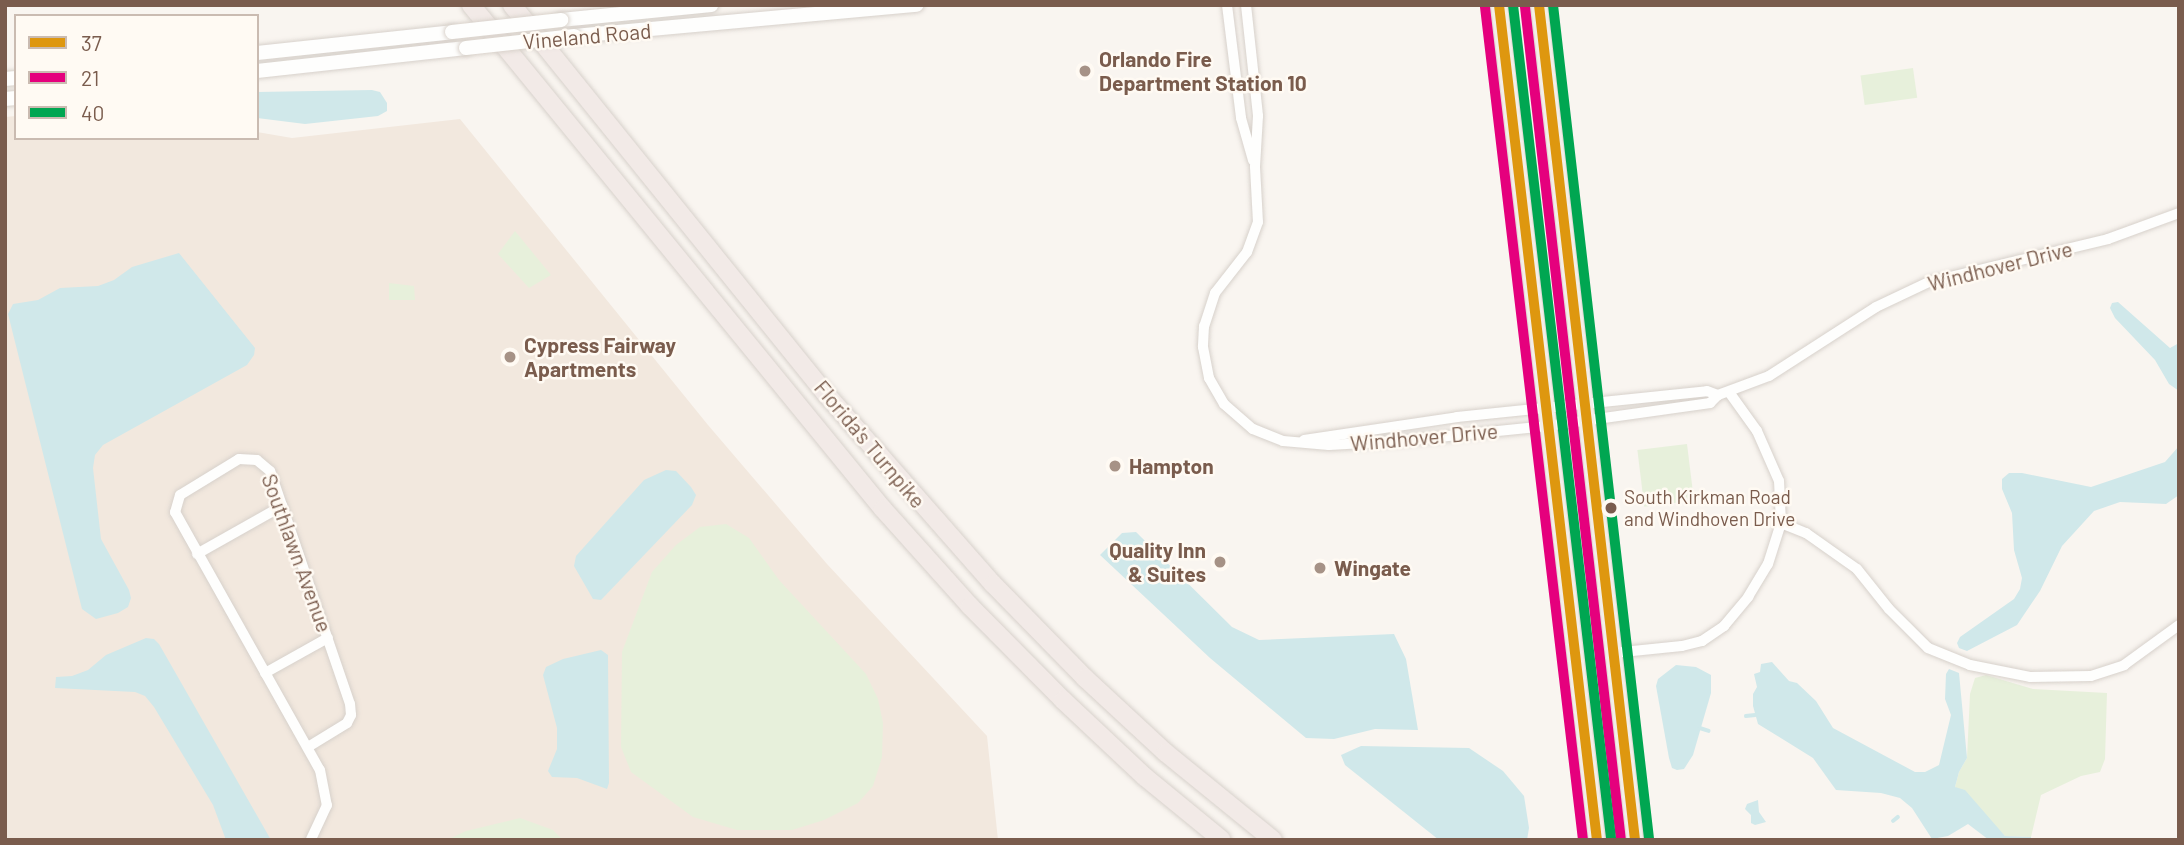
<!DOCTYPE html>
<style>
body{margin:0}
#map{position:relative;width:2184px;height:845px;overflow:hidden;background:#f9f5f0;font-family:Barlow,sans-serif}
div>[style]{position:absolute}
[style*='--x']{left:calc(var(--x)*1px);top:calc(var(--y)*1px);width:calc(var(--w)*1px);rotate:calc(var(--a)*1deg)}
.residential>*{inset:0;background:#f2e8de}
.green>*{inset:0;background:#e7f0db;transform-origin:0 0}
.water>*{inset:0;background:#d0e8ea}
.stream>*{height:3.5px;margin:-1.75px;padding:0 1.75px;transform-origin:1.75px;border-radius:1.75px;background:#d0e8ea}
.roads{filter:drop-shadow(0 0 2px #d7d1cb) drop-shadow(0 0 2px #d7d1cb)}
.street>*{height:10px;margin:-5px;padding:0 5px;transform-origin:5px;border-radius:5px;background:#fefefd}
.secondary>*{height:14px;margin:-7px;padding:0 7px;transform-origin:7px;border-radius:7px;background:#fefefd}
.primary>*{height:16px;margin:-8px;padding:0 8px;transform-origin:8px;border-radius:8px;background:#f3eee8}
.highway>*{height:18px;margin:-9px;padding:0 9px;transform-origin:9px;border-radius:9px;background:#f2eae7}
.bridges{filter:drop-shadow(0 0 2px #d9d2cb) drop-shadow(0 0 2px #d9d2cb)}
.secondary-bridge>*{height:14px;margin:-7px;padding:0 7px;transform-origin:7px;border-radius:7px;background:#fefefd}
.bus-1>*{height:10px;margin:-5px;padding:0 5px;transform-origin:5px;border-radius:5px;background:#de970f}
.bus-2>*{height:10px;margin:-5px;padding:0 5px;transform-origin:5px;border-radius:5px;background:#e5007d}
.bus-3>*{height:10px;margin:-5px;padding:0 5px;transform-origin:5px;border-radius:5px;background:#00a651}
.dots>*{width:19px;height:19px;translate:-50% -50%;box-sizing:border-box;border:4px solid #fffaf3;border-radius:50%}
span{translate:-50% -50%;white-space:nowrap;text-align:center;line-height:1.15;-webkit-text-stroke:5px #fffaf3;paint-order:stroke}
.bus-label{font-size:19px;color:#7a5c4d}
.left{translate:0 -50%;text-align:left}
.street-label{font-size:21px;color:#7a5c4d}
.poi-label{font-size:21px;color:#7a5c4d;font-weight:700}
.right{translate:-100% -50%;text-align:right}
.frame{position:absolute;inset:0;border:7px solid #7a5c4d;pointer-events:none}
.legend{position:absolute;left:14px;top:14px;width:245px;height:126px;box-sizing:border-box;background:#fffaf3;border:2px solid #cabbb1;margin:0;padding:9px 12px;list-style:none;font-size:21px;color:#7a5c4d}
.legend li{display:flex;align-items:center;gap:14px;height:35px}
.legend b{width:35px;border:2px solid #cabbb1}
</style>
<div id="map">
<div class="residential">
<div style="clip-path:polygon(16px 116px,16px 138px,257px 138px,257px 132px,292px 138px,460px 119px,708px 425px,827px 564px,987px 736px,998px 840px,5px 840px,5px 117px)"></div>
</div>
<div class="green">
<div style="left:1913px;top:68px;width:30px;height:53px;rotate:82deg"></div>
<div style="clip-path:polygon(515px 231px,551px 275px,529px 288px,498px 254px)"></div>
<div style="clip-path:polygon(389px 283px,414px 286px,415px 300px,389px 300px)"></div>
<div style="left:1687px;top:444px;width:57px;height:50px;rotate:83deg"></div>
<div style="clip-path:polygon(726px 524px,749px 538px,779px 580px,866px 674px,878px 699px,883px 723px,882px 757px,873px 786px,858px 803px,824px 820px,792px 830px,737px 830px,693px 817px,631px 772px,621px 747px,622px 652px,652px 572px,676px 545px,700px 527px)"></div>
<div style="clip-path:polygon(1986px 675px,2033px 689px,2107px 693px,2105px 759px,2100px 772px,2081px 776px,2041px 795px,2031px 837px,2005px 836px,1955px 787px,1959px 772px,1967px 758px,1970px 694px,1975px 678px)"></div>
<div style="clip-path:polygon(520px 818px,553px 830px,563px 840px,447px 840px,466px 831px)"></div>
</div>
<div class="water">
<div style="clip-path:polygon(372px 90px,380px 92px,387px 103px,387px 111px,378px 116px,305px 124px,257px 118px,257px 92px)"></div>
<div style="clip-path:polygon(179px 253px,255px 348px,254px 355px,247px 365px,103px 445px,95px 455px,93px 468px,101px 539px,129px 590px,131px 598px,128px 607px,118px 613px,96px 619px,82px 609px,8px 314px,13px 304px,38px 300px,60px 288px,98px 286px,114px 280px,132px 267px)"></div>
<div style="clip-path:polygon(2118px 302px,2170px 348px,2179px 343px,2179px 391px,2169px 384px,2155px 360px,2115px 318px,2110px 308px,2112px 303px)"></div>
<div style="clip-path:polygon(2179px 446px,2179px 495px,2166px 504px,2120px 502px,2094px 511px,2062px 546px,2040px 591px,2017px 625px,1967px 651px,1959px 648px,1957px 643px,1960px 637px,2014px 599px,2020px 589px,2022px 578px,2014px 550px,2012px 513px,2002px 489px,2002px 479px,2009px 473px,2022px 473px,2091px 487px,2165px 462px)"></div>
<div style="clip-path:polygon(666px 470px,676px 471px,691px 487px,696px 495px,692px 505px,601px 600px,593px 599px,574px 566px,576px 556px,644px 480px)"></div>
<div style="clip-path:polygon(1136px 532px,1232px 627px,1259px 640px,1394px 634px,1406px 659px,1418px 730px,1375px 729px,1334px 739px,1306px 738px,1210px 658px,1100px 555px,1122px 533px)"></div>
<div style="clip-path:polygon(146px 638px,154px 639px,159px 644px,271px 840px,226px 840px,213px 805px,154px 707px,145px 696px,135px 692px,55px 688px,56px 677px,72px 676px,88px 670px,106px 655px)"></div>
<div style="clip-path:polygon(601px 650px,608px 655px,609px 783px,607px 789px,577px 778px,552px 777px,548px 771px,557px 749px,557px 728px,543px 675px,546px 667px,563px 659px)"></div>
<div style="clip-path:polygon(1772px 662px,1789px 681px,1797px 683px,1816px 701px,1833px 728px,1915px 772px,1925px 772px,1939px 765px,1951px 715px,1945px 699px,1946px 674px,1949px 669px,1959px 673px,1967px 758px,1959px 772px,1955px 787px,1965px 790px,2005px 836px,2031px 837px,2031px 840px,1989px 840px,1968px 824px,1948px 836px,1932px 839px,1912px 808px,1900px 798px,1881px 793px,1836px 790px,1813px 758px,1758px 724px,1753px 706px,1753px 694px,1757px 687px,1754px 674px,1760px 672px,1761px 664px)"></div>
<div style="clip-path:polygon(1676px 665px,1696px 667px,1711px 675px,1711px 693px,1693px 755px,1684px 769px,1677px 770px,1672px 768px,1669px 758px,1656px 686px,1658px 679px)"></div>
<div style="clip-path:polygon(1361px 746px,1469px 748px,1503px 771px,1524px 796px,1529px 828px,1527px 840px,1439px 840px,1345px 765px,1341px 755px)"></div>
<div style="clip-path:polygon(1758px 800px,1759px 812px,1766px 822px,1755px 825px,1751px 823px,1751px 815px,1745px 809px,1747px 804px)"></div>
</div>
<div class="stream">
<div style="--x:1746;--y:716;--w:9;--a:-6"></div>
<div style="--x:1700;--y:728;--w:9;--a:18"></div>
<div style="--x:1893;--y:821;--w:6;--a:-39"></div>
</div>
<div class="roads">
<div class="street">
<div style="--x:1227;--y:5;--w:114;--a:82.9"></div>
<div style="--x:1241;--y:118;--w:44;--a:74.1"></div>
<div style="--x:1246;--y:5;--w:112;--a:83.8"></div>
<div style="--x:1258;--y:116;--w:51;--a:93.4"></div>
<div style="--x:1255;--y:167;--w:55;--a:86.9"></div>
<div style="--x:1258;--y:222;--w:32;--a:110"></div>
<div style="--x:1247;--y:252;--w:52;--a:128"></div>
<div style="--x:1215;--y:293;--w:35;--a:108"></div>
<div style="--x:1204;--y:326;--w:21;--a:93"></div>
<div style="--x:1203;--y:347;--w:32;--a:79"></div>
<div style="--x:1209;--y:378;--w:30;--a:60"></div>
<div style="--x:1224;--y:404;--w:38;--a:41"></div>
<div style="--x:1253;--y:429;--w:32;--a:22"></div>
<div style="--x:1283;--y:441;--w:46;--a:5"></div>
<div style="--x:1329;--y:445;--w:70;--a:-3.3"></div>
<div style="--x:1399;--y:441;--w:149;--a:-5.8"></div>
<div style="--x:1547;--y:426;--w:165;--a:-8"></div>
<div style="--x:1710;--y:403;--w:11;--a:-45"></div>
<div style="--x:1718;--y:395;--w:54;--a:-20.4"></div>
<div style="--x:1769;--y:376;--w:127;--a:-32.8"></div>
<div style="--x:1876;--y:307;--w:59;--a:-25.3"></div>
<div style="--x:1929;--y:282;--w:184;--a:-13.5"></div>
<div style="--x:2108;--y:239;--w:76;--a:-20.1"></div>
<div style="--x:1304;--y:440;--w:155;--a:-8.5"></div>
<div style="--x:1457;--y:417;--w:251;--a:-5.9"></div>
<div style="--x:1707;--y:391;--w:12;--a:20"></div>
<div style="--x:1781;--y:523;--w:27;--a:22"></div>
<div style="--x:1806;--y:533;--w:62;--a:35.2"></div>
<div style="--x:1857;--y:569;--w:51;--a:51.3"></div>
<div style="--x:1889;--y:609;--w:55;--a:45"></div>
<div style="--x:1928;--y:648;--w:45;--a:22"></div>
<div style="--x:1970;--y:665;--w:61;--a:11.3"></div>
<div style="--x:2030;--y:677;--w:61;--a:-0.9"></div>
<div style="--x:2091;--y:676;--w:35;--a:-18"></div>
<div style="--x:2124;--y:665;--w:68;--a:-36"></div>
<div style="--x:197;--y:554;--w:98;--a:-29.5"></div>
<div style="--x:1613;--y:653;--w:69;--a:-5.8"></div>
<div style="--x:1682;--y:646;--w:21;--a:-14"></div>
<div style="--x:1702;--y:641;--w:27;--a:-34"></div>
<div style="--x:1724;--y:626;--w:38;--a:-50"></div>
<div style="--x:1748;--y:597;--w:39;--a:-59"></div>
<div style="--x:1768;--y:564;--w:43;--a:-72.4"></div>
<div style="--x:1781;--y:523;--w:42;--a:-92.7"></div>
<div style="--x:1779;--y:481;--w:55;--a:-113.7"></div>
<div style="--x:1757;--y:431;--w:48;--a:-125.7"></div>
<div style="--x:265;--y:673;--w:72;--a:-29.1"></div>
<div style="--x:308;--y:747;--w:46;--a:-31.6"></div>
<div style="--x:347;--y:723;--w:9;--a:-63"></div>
<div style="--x:351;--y:715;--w:11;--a:-95"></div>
<div style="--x:350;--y:704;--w:246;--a:-108.9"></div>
<div style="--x:270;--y:471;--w:17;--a:-140"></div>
<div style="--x:257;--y:460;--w:18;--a:-177"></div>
<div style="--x:239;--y:459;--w:69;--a:148.6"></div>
<div style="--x:180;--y:495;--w:18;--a:106"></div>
<div style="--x:175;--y:512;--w:296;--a:60.7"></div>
<div style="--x:320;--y:770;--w:36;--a:79"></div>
<div style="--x:327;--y:805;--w:38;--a:115"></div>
</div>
<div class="secondary">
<div style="--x:561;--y:20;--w:151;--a:-5.7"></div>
<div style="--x:574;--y:36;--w:344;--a:-5.2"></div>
<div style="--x:257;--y:53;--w:196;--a:-6.1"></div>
<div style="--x:257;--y:71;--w:210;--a:-6.3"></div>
<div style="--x:5;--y:79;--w:11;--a:-5"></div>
<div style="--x:5;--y:99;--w:11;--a:-5"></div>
</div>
<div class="primary">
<div style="--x:1499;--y:5;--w:841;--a:83.31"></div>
<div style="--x:1539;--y:5;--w:841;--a:83.44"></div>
</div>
<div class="highway">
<div style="--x:471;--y:5;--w:651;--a:50.74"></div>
<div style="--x:883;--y:509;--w:130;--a:48.1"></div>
<div style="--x:970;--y:606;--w:132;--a:45.3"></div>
<div style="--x:1063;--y:700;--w:112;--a:43.2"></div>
<div style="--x:1145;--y:777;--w:99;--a:39.3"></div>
<div style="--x:512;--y:5;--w:500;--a:51.1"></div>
<div style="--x:826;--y:394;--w:253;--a:48.7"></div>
<div style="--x:993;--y:584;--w:132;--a:45.6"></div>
<div style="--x:1085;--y:678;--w:110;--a:42.8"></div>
<div style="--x:1166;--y:753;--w:138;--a:39.1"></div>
</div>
</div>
<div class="bridges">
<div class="secondary-bridge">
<div style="--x:452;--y:32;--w:110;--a:-6.3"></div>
<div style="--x:466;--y:48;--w:109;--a:-6.3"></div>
</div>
</div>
<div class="bus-1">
<div style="--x:1499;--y:5;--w:841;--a:83.31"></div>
<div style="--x:1539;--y:5;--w:841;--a:83.44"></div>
</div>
<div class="bus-2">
<div style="--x:1485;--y:7;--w:839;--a:83.29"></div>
<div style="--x:1525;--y:7;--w:839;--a:83.43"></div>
</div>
<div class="bus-3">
<div style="--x:1513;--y:5;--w:839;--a:83.29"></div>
<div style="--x:1553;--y:5;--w:839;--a:83.43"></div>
</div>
<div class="dots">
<div style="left:1085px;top:71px;background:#a69286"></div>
<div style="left:510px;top:357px;background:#a69286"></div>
<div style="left:1115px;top:466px;background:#a69286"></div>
<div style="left:1611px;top:508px;background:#7a5c4d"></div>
<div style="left:1220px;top:562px;background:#a69286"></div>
<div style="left:1320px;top:568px;background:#a69286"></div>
</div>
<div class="bus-label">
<span class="left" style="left:1624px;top:508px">South Kirkman Road<br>and Windhoven Drive</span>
</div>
<div class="street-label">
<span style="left:587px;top:36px;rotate:-5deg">Vineland Road</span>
<span style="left:2000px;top:266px;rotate:-14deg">Windhover Drive</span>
<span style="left:1424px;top:437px;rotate:-5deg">Windhover Drive</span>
<span style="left:870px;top:444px;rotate:50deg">Florida's Turnpike</span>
<span style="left:297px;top:553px;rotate:70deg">Southlawn Avenue</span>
</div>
<div class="poi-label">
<span class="left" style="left:1099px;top:71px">Orlando Fire<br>Department Station 10</span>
<span class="left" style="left:524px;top:357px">Cypress Fairway<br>Apartments</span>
<span class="left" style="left:1129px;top:466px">Hampton</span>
<span class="right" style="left:1206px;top:562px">Quality Inn<br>&amp; Suites</span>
<span class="left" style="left:1334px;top:568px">Wingate</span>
</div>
<div class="frame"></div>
<ul class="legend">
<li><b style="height:9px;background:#de970f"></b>37</li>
<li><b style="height:9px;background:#e5007d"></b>21</li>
<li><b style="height:9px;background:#00a651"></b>40</li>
</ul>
</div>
